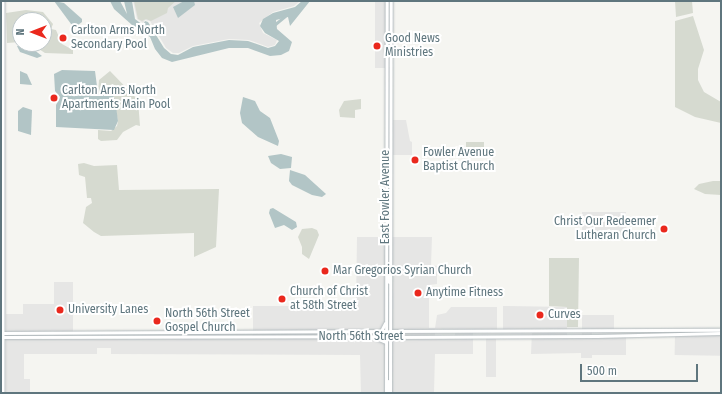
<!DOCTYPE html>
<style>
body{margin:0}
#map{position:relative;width:722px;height:394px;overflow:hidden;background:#f5f5f1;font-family:"Fira Sans Condensed",sans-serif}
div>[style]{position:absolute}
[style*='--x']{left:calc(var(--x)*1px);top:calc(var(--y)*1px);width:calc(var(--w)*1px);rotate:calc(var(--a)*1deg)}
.built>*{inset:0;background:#e6e6e5;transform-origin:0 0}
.green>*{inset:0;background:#d6dad0;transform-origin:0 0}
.water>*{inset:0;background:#b2c5c6}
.river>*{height:3px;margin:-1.5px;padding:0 1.5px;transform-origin:1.5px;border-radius:1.5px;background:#b2c5c6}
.roads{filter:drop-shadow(0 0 1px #b0b8bb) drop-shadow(0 0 1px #b0b8bb)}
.secondary>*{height:2.5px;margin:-1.25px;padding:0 1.25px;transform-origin:1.25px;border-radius:1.25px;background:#fff}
.primary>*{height:3px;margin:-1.5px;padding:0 1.5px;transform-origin:1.5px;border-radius:1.5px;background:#fff}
.dots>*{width:11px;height:11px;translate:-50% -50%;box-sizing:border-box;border:2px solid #fff;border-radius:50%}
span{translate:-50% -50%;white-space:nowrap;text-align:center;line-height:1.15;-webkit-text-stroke:4px #fff;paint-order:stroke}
.poi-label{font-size:12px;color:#5f767e}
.left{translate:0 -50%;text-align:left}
.right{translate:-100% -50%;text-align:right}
.street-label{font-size:12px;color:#5f767e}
.frame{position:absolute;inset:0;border:2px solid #5f767e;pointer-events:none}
.north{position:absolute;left:12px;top:12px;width:40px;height:40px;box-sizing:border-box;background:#fff;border:1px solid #bfc8cb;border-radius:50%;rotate:270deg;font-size:11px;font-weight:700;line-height:16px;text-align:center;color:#5f767e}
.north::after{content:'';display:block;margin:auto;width:14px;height:18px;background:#ea281d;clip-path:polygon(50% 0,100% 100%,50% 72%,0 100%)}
.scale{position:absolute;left:580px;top:364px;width:118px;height:18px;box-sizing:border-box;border:2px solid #5f767e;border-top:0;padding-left:5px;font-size:12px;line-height:14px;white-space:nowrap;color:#5f767e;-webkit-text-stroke:3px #fff;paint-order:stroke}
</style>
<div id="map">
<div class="built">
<div style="clip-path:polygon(133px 1px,300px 1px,294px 6px,273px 12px,259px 23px,263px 33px,277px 40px,275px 45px,268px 47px,249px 40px,229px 39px,193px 46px,179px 53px,173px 53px,166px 48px,150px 21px,145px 20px,143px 23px,137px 19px)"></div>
<div style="left:375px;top:1px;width:10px;height:67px"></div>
<div style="clip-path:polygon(392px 120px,406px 120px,410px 141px,412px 142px,412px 155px,393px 155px)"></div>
<div style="left:626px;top:212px;width:23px;height:44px;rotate:90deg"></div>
<div style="clip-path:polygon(evenodd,357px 237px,432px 237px,431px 265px,437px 266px,437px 284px,429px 285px,429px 328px,435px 328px,437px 315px,446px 313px,451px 307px,497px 307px,497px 330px,473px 331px,473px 354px,435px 354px,434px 393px,361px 393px,360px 355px,111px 354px,111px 348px,97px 348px,97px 354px,24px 354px,24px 379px,30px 379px,30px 393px,6px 393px,6px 314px,23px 314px,23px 304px,54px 304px,54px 282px,73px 282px,73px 338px,253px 337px,253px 306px,356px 306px,357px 237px,435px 329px,455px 330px,455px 337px,435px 338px,435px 329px,357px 237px,54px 331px,53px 339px,23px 338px,24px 332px,54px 331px)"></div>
<div style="clip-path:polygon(503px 306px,567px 307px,567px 338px,582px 338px,582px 315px,614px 315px,614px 330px,592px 330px,592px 338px,626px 337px,626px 355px,592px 355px,592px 358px,581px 358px,581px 353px,531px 354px,532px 331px,503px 331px)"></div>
<div style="left:675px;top:333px;width:46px;height:22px;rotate:1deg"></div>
<div style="left:486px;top:338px;width:10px;height:39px"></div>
</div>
<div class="green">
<div style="clip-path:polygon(134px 1px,176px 1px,168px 8px,167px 13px,151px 21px,146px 19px,142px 21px,138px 19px)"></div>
<div style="clip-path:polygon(675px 1px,692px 1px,693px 13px,676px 17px)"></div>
<div style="clip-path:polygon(26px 10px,43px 12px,53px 24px,51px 29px,56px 30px,62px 44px,73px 50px,73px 54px,45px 53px,31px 44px,44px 44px,44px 20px,20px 20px,20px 42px,7px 43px,6px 13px)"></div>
<div style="clip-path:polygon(693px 16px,704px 50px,698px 69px,698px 80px,704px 92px,721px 102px,721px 123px,695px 117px,675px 107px,675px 21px)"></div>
<div style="clip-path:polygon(110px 71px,138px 100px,140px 126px,136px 125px,123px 132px,117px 140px,101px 141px,98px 139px,98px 130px,111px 131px,117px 126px,118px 121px,113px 96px,98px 94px,99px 80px)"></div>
<div style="clip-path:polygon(361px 99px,361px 109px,355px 110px,355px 118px,340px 117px,339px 110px,344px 101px)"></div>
<div style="left:466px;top:142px;width:18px;height:14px"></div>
<div style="clip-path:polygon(84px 163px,94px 166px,117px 165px,119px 190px,219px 189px,216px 247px,194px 257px,194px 233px,101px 236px,94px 232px,83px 223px,86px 207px,92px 203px,91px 198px,87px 198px,85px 177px,79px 175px,78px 164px)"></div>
<div style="clip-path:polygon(713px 181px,721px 181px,721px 195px,705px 194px,694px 189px,699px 184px)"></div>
<div style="clip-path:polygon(312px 228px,317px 230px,319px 235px,309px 259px,302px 254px,302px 247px,298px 237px,302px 229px)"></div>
<div style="clip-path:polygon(549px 258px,579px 258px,578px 327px,567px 327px,567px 307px,549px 306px)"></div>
</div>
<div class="water">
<div style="clip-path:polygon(54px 1px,64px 3px,82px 19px,82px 22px,74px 28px)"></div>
<div style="clip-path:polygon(110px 1px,120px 1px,127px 14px,124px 1px,132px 1px,135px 19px,143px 25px,145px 21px,148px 22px,164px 48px,171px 54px,178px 55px,193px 47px,229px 40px,248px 41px,268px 48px,275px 46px,279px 41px,265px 33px,260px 26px,263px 19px,273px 13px,295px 7px,302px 1px,310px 1px,290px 26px,288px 17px,276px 20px,277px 29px,292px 42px,289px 51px,281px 55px,270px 56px,248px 48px,229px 48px,172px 62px,162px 58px,155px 49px,150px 37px,132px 25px,114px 9px)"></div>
<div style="clip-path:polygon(184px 1px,194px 1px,195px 5px,178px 18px,173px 7px)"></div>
<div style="clip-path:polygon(17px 46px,29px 46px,42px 56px,37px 58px,20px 52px)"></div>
<div style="clip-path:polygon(62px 70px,95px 71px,98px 94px,113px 96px,115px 99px,118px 121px,114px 130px,56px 127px,56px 105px,60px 97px,55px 91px,54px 74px)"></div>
<div style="clip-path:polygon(20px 71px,27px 74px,32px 85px,20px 84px)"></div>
<div style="clip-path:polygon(243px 97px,255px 101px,260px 111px,270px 118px,279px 141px,278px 146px,258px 137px,242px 123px,240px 113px)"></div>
<div style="clip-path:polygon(23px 107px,32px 110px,31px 135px,18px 131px,18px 111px)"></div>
<div style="clip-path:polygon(281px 154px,292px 157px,291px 168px,280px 169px,271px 163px,268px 156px)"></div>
<div style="clip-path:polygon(290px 170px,305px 175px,326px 194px,322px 197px,312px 195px,292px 185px,289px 181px)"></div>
<div style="clip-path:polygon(273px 208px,296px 222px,297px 227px,292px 230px,284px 225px,275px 228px,269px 213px,270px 209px)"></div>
</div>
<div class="river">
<div style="--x:274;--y:25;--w:14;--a:-39"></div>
</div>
<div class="roads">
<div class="secondary">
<div style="--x:3;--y:1;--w:392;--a:90"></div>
<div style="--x:1;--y:65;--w:193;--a:90"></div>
<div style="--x:1;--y:333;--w:385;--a:-0.3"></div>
<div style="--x:1;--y:337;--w:385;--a:-0.1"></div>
</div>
<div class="primary">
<div style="--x:388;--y:269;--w:13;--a:86"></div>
<div style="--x:381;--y:331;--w:9;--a:-63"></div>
<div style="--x:389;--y:331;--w:332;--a:-0.2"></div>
<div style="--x:374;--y:337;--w:13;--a:23"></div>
<div style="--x:390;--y:337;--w:207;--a:-0.3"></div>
<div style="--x:597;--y:336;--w:124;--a:-1.4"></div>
<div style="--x:388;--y:381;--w:12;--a:90"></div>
<div style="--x:386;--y:393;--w:392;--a:-89.9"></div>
<div style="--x:390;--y:393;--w:392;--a:-89.9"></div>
</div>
</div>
<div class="dots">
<div style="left:63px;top:38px;background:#ea281d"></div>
<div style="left:377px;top:46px;background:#ea281d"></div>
<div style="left:54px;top:98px;background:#ea281d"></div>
<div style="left:415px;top:160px;background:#ea281d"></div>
<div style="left:664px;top:229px;background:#ea281d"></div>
<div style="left:325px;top:271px;background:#ea281d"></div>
<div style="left:418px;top:293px;background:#ea281d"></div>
<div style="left:282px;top:299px;background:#ea281d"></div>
<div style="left:60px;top:310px;background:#ea281d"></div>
<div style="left:540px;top:315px;background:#ea281d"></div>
<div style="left:157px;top:321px;background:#ea281d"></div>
</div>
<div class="poi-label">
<span class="left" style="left:71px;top:38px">Carlton Arms North<br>Secondary Pool</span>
<span class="left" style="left:385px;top:46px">Good News<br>Ministries</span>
<span class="left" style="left:62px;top:98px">Carlton Arms North<br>Apartments Main Pool</span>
<span class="left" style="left:423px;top:160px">Fowler Avenue<br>Baptist Church</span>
<span class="right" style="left:656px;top:229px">Christ Our Redeemer<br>Lutheran Church</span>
<span class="left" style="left:333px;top:271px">Mar Gregorios Syrian Church</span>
<span class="left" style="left:290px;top:299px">Church of Christ<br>at 58th Street</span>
<span class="left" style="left:426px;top:293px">Anytime Fitness</span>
<span class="left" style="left:68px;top:310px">University Lanes</span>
<span class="left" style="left:165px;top:321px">North 56th Street<br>Gospel Church</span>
<span class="left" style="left:548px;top:315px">Curves</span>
</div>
<div class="street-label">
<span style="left:386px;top:197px;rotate:-90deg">East Fowler Avenue</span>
<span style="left:361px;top:337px">North 56th Street</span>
</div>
<div class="frame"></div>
<div class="north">N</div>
<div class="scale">500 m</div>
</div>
